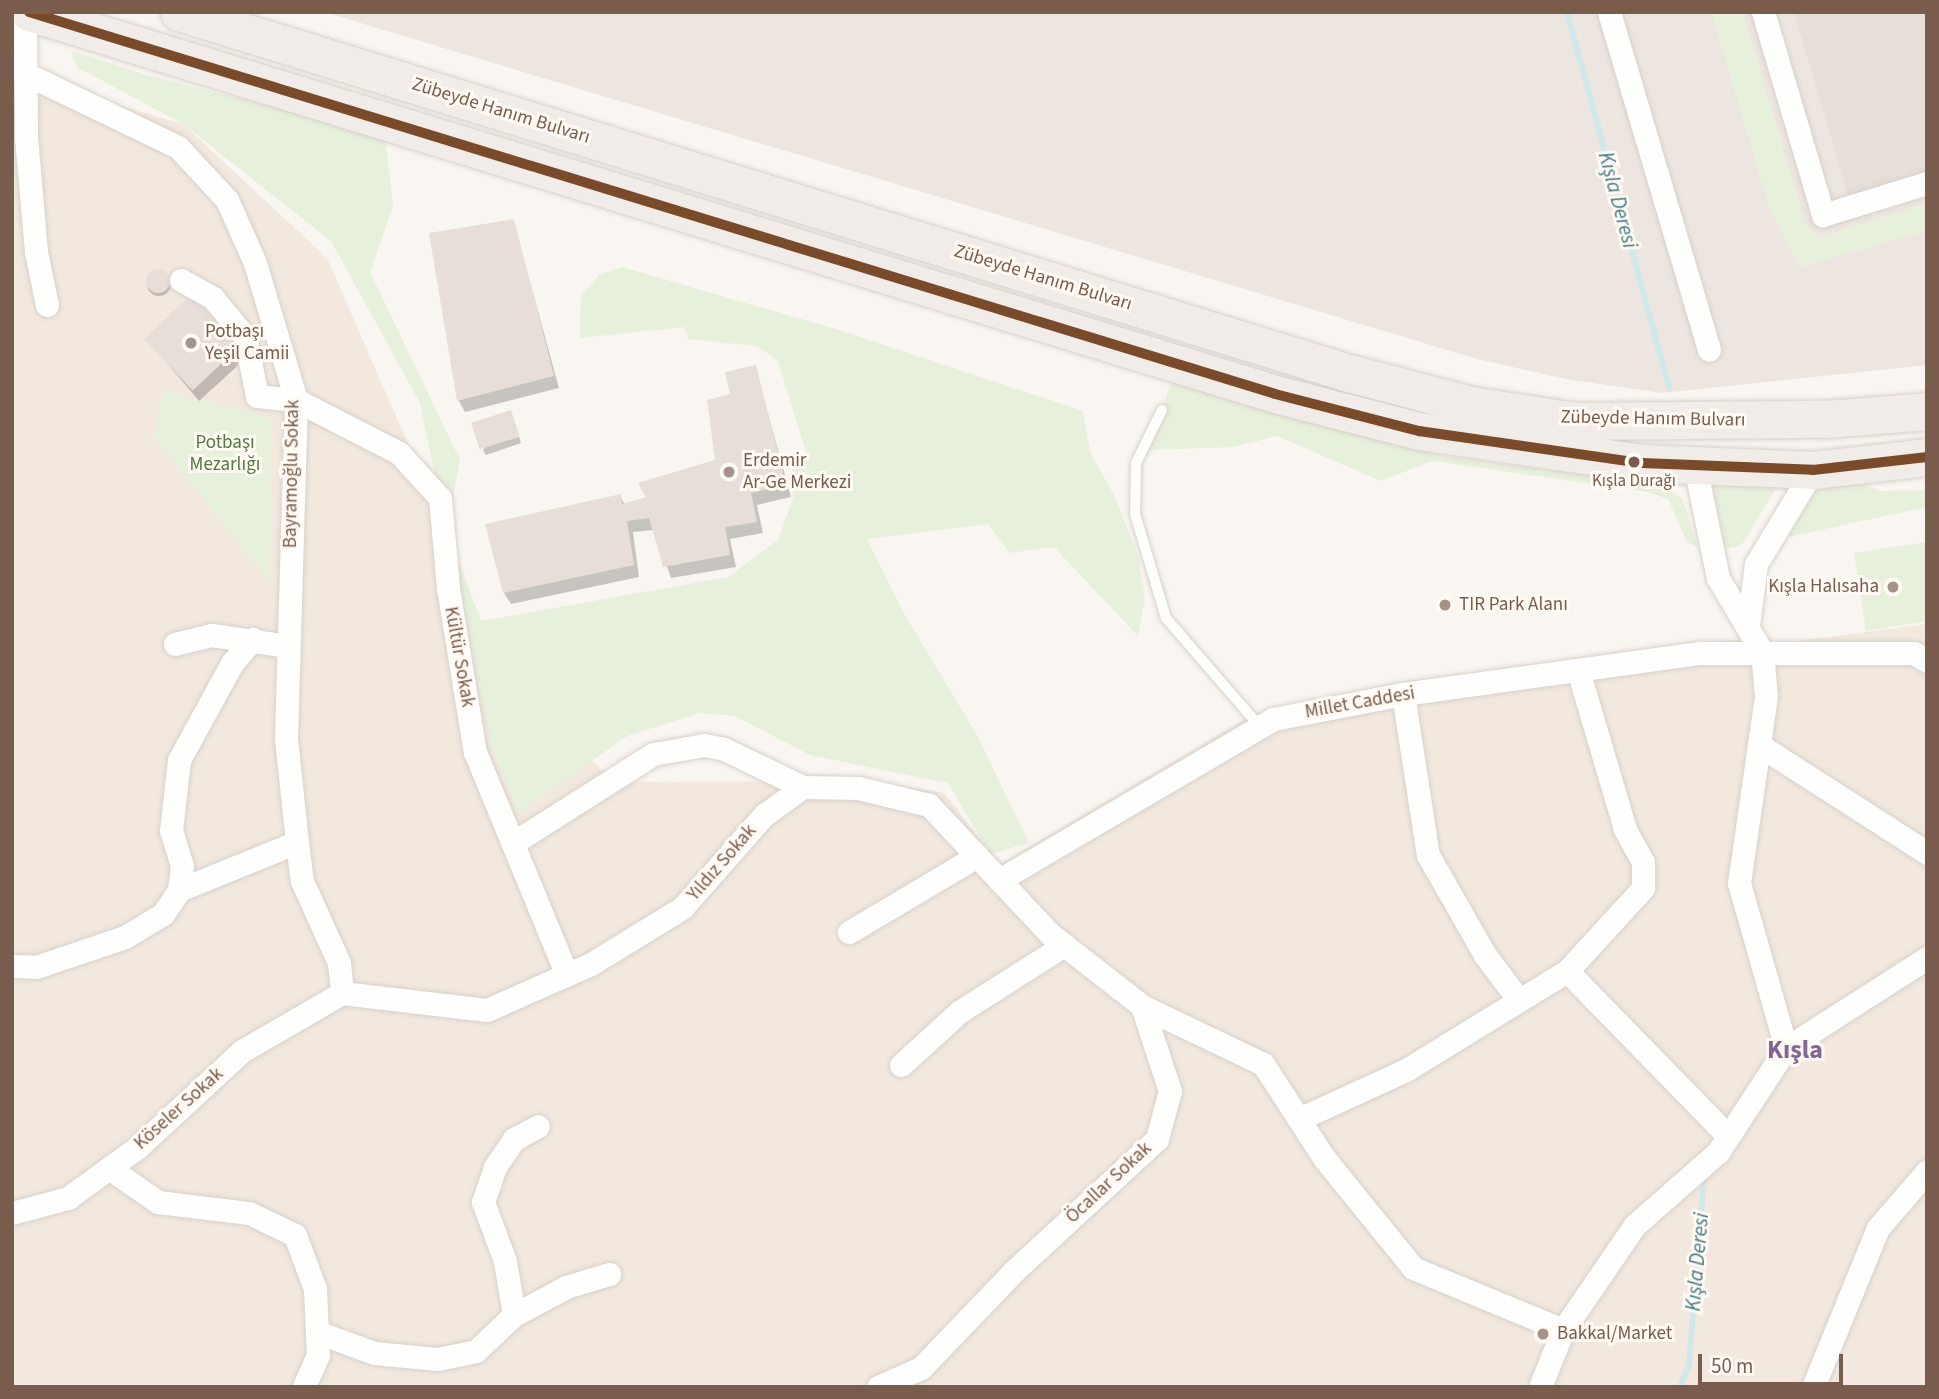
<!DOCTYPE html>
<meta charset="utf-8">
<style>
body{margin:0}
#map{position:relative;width:1939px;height:1399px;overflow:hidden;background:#f9f5f0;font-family:"Source Sans 3",sans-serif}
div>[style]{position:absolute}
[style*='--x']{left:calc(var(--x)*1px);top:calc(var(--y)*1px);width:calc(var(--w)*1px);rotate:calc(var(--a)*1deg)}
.residential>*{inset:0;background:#f2e8de}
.industrial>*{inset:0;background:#ede5e0}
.green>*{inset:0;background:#e7f0db}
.shadow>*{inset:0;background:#0003}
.round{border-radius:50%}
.stream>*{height:6px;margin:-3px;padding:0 3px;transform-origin:3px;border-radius:3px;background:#d0e8ea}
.building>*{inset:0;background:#e6ded7;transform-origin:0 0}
.roads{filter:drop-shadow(0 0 2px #d7d1cb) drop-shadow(0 0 2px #d7d1cb)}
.service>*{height:10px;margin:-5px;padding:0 5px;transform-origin:5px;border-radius:5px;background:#fefefd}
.minor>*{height:23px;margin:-11.5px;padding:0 11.5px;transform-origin:11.5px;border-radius:11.5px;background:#fefefd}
.trunk>*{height:37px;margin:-18.5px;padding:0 18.5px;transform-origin:18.5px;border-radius:18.5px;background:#f2ece8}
.bus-1>*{height:10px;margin:-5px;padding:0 5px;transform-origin:5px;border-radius:5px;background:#7a4b2a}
.dots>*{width:19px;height:19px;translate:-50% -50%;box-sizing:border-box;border:4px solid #fffaf3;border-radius:50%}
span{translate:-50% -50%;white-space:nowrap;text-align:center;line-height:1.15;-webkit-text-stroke:6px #fffaf3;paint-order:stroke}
.bus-label{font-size:17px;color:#7a5c4d}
.street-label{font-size:19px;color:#7a5c4d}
.poi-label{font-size:19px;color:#7a5c4d}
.left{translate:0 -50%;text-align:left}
.right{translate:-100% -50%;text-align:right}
.park-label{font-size:19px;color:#537a41}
.water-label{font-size:21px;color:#437c86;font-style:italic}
.district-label{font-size:26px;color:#846695;font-weight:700}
.frame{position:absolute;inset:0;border:14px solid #7a5c4d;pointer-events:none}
.scale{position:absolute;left:1698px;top:1354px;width:145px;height:32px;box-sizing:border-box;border:4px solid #7a5c4d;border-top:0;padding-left:9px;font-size:21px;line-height:24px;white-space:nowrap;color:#7a5c4d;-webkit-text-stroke:5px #fffaf3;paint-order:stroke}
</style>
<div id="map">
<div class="residential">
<div style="clip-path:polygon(12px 75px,183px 124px,327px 258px,457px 556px,477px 670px,618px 782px,872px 781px,944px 793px,1000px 864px,1253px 714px,1453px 676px,1734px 640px,1777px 644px,1927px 624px,1927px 1387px,12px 1387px)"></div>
</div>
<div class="industrial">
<div style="clip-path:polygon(324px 12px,1927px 12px,1927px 365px,1662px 393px,1566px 379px,1477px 359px)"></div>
</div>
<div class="green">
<div style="clip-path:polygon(1711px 12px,1743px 12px,1805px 223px,1820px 237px,1927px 203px,1927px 230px,1800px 267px,1768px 204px)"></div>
<div style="clip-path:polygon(71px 51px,147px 75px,385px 135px,393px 206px,370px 272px,460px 460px,452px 502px,457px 556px,481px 621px,728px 577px,778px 540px,793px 498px,792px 463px,806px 452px,778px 361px,757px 346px,688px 339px,684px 327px,580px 338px,581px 296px,599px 275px,622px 267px,836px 329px,1083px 411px,1090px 452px,1114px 495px,1138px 555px,1145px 598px,1138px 636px,1054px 547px,1009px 553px,988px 524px,867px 539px,903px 612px,978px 737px,1029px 843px,990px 854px,948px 783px,810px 755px,735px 716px,700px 713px,627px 736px,518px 813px,492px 748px,420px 403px,331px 241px,183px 124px,77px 67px)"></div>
<div style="clip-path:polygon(1177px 380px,1444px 456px,1659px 484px,1682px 498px,1698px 547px,1687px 542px,1668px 499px,1648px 492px,1432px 461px,1381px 481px,1277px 436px,1234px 447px,1148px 450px,1170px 386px)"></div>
<div style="clip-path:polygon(163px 390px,271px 418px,269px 581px,154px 437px)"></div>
<div style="clip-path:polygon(1712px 481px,1777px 486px,1743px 543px,1736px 547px,1724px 548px)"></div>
<div style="clip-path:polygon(1854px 482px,1881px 491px,1927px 490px,1927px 507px,1770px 541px,1815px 490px)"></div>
<div style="clip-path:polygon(1927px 542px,1927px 621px,1866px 631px,1854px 553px)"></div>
</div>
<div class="shadow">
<div style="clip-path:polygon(513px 220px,559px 388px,465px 412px,459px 401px,431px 234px)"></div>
<div class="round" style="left:147px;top:272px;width:24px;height:24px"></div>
<div style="clip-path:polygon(146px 338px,238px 348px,244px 360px,199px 401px)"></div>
<div style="clip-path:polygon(755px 367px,791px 497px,757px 505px,763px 533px,730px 539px,736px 567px,671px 578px,654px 530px,633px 532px,639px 577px,511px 604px,504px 593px,620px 496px,625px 505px,648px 498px,717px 461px,732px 395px)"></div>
<div style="clip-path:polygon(513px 417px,521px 443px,486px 455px,483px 450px)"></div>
</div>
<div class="stream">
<div style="--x:1567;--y:12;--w:389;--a:74.8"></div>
<div style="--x:1680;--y:1387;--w:24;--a:-68"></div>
<div style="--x:1689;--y:1365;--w:188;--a:-85.4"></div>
</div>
<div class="building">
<div style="clip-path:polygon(1794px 12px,1927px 12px,1927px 172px,1848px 195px)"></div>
<div style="clip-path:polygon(514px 219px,554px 376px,457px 401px,429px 233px)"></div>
<div class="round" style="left:146px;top:269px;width:24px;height:24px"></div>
<div style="left:191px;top:295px;width:71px;height:64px;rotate:47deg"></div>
<div style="clip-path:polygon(756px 365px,786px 485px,751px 493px,757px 522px,725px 527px,730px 555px,663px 567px,649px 518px,627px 521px,634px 565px,503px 593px,485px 524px,621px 494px,622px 504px,646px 497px,638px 483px,715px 460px,707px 400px,730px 394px,725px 372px)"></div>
<div style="left:511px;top:410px;width:28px;height:42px;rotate:72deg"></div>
</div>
<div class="roads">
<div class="service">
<div style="--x:1162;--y:410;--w:59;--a:116.1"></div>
<div style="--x:1136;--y:463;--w:51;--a:91.1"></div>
<div style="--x:1135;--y:514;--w:109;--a:73.4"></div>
<div style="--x:1166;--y:618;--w:144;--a:49.2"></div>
</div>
<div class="minor">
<div style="--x:25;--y:12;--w:125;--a:89.5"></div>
<div style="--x:26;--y:137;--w:115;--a:85"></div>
<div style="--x:36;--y:252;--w:54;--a:78.3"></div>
<div style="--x:1609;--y:12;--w:352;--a:73.5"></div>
<div style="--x:1763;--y:12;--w:212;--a:73.5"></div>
<div style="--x:1823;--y:215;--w:109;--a:-17.1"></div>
<div style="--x:12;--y:67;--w:184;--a:25.7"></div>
<div style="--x:178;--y:147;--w:72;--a:47.2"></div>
<div style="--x:227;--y:200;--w:69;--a:66"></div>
<div style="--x:255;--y:263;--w:143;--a:73.3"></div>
<div style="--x:296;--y:400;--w:339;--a:91.7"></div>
<div style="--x:286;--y:739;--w:104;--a:83.9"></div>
<div style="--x:297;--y:842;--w:39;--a:83"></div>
<div style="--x:302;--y:881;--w:90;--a:65.7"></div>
<div style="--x:339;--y:963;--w:30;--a:84"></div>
<div style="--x:181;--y:280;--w:37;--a:29"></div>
<div style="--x:213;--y:298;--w:50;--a:50.6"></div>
<div style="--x:245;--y:337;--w:60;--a:78.5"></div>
<div style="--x:257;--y:396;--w:39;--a:6"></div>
<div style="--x:296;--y:400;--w:116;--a:27.2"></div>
<div style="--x:399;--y:453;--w:61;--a:47.7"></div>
<div style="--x:440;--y:498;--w:90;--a:84.9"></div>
<div style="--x:448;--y:588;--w:166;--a:80.7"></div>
<div style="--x:475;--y:752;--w:241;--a:67.6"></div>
<div style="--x:1695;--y:466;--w:114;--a:78.4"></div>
<div style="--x:1718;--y:578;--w:86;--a:59.3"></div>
<div style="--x:1762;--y:652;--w:44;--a:84.8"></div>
<div style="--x:1766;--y:696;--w:189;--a:98.2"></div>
<div style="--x:1739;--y:883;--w:172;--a:74.1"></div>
<div style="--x:1748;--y:625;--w:62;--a:-82.5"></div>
<div style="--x:1756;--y:564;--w:110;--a:-58.8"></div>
<div style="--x:175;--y:644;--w:37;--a:-14"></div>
<div style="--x:211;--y:635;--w:78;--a:8.1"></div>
<div style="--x:1403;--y:694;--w:163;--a:81.2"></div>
<div style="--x:1428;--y:855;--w:115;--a:60.3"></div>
<div style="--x:1485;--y:955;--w:55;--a:53.1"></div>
<div style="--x:1759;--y:745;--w:200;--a:32.7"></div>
<div style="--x:513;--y:843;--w:166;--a:-32.4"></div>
<div style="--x:653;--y:754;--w:52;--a:-10"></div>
<div style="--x:704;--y:745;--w:20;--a:11"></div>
<div style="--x:724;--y:749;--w:88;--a:25.7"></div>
<div style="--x:999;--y:880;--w:318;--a:-30.4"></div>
<div style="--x:1273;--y:719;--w:132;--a:-10.9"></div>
<div style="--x:1403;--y:694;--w:300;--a:-7.9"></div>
<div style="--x:1700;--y:653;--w:214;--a:0"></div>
<div style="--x:1914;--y:653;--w:15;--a:32"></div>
<div style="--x:179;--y:890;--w:127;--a:-22.1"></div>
<div style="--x:849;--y:932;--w:149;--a:-30.7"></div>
<div style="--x:12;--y:966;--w:24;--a:2"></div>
<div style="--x:36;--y:967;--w:94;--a:-18.6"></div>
<div style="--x:125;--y:937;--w:44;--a:-31.2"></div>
<div style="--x:163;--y:914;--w:29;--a:-56"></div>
<div style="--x:179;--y:890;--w:24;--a:-83"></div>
<div style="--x:182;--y:866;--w:37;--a:-107"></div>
<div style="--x:171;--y:831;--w:71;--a:-83.6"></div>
<div style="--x:179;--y:760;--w:111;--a:-61.3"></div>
<div style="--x:232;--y:663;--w:32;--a:-49"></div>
<div style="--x:1567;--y:971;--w:231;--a:45.7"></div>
<div style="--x:342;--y:993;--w:146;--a:6.7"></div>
<div style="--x:487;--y:1010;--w:114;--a:-23.9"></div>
<div style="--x:591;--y:964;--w:107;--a:-31.6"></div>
<div style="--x:682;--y:908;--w:124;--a:-48.6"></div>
<div style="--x:764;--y:815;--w:48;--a:-35.7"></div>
<div style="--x:803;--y:787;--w:55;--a:1"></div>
<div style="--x:858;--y:788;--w:73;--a:13.5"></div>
<div style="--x:929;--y:805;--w:177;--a:46.8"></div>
<div style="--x:1050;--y:934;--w:117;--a:38"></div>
<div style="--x:1142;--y:1006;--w:89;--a:71.8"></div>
<div style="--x:1170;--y:1091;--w:50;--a:105.2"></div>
<div style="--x:1157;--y:1139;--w:195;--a:137.3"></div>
<div style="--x:1014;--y:1271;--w:134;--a:133.8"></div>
<div style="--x:921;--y:1368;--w:47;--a:156.2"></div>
<div style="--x:1142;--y:1006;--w:134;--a:25.6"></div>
<div style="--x:1263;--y:1064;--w:112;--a:57"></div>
<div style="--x:1324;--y:1158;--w:141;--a:51"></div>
<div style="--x:1413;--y:1268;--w:162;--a:22.5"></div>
<div style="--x:1563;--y:1330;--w:61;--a:112"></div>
<div style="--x:901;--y:1065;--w:79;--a:-42.4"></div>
<div style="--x:959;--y:1012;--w:125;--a:-32.5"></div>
<div style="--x:1299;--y:1119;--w:118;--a:-24.6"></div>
<div style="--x:1406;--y:1070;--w:189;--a:-31.6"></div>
<div style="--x:1567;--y:971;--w:113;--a:-47.5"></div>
<div style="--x:1643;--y:888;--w:26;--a:-90"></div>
<div style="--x:1643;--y:862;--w:38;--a:-119"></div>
<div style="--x:1625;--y:829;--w:166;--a:-106.5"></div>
<div style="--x:109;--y:1168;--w:60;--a:34.8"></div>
<div style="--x:158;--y:1202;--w:92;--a:6.9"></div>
<div style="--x:249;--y:1213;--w:51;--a:25.6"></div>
<div style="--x:295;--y:1235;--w:58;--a:69.7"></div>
<div style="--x:315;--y:1289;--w:66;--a:87.4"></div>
<div style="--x:318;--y:1355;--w:35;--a:114"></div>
<div style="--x:12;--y:1213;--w:58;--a:-15"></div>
<div style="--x:68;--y:1198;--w:87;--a:-36.1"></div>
<div style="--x:138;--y:1147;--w:142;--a:-42.7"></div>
<div style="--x:242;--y:1051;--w:116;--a:-30.1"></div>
<div style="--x:514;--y:1315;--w:55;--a:-99.5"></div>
<div style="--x:505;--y:1261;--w:63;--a:-110.4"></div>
<div style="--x:483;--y:1202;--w:37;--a:-71"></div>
<div style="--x:495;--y:1167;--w:34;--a:-56"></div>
<div style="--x:514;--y:1139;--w:27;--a:-28"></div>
<div style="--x:1563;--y:1330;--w:127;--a:-55.6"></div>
<div style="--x:1635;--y:1225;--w:111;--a:-41.3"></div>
<div style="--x:1718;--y:1152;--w:124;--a:-56.8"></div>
<div style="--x:1786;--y:1048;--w:167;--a:-32.6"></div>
<div style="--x:317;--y:1332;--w:61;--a:20.2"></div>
<div style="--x:374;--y:1353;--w:64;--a:5.4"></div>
<div style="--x:438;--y:1359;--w:39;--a:-12"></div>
<div style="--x:476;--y:1351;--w:52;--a:-43.5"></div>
<div style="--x:514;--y:1315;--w:59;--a:-28.3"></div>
<div style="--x:566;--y:1287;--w:45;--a:-16.8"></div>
<div style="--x:1813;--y:1387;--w:172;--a:-67.8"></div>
<div style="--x:1878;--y:1228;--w:75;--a:-49.3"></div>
</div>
<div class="trunk">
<div style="--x:29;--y:12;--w:1303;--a:17.04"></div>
<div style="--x:1275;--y:394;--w:149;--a:14.4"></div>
<div style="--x:1419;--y:431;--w:225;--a:8.2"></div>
<div style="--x:1642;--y:463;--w:171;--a:2.3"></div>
<div style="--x:1813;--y:470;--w:115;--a:-6.5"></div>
<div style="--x:179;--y:12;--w:1224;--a:17.15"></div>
<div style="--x:1349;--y:373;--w:125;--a:14.8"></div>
<div style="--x:1470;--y:405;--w:106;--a:8.7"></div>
<div style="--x:1575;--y:421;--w:251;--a:-0.5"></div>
<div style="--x:1826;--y:419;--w:101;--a:-4.5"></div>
</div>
</div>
<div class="bus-1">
<div style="--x:29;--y:12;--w:1303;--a:17.04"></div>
<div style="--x:1275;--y:394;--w:149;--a:14.4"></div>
<div style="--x:1419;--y:431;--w:225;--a:8.2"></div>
<div style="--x:1642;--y:463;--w:171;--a:2.3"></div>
<div style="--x:1813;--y:470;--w:115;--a:-6.5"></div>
</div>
<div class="dots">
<div style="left:191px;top:343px;background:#a69286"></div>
<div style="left:1634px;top:462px;background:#7a5c4d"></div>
<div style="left:729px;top:472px;background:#a69286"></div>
<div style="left:1893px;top:587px;background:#a69286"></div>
<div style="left:1445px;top:605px;background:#a69286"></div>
<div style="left:1543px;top:1334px;background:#a69286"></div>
</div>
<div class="bus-label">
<span style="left:1634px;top:482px">Kışla Durağı</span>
</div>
<div class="street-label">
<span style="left:501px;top:111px;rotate:17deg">Zübeyde Hanım Bulvarı</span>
<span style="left:1043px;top:278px;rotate:17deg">Zübeyde Hanım Bulvarı</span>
<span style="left:1653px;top:419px;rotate:1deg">Zübeyde Hanım Bulvarı</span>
<span style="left:292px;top:474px;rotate:-89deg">Bayramoğlu Sokak</span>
<span style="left:459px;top:657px;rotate:80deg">Kültür Sokak</span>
<span style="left:1360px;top:703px;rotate:-10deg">Millet Caddesi</span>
<span style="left:722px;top:863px;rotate:-49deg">Yıldız Sokak</span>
<span style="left:179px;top:1109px;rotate:-42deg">Köseler Sokak</span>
<span style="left:1109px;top:1183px;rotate:-43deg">Öcallar Sokak</span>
</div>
<div class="poi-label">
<span class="left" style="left:205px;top:343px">Potbaşı<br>Yeşil Camii</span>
<span class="left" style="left:743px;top:472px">Erdemir<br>Ar-Ge Merkezi</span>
<span class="right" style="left:1879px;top:587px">Kışla Halısaha</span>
<span class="left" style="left:1459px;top:605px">TIR Park Alanı</span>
<span class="left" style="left:1557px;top:1334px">Bakkal/Market</span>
</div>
<div class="park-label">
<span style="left:225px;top:454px">Potbaşı<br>Mezarlığı</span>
</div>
<div class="water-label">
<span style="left:1618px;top:200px;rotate:75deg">Kışla Deresi</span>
<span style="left:1697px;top:1262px;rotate:-85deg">Kışla Deresi</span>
</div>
<div class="district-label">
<span style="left:1795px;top:1050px">Kışla</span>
</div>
<div class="frame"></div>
<div class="scale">50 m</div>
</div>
